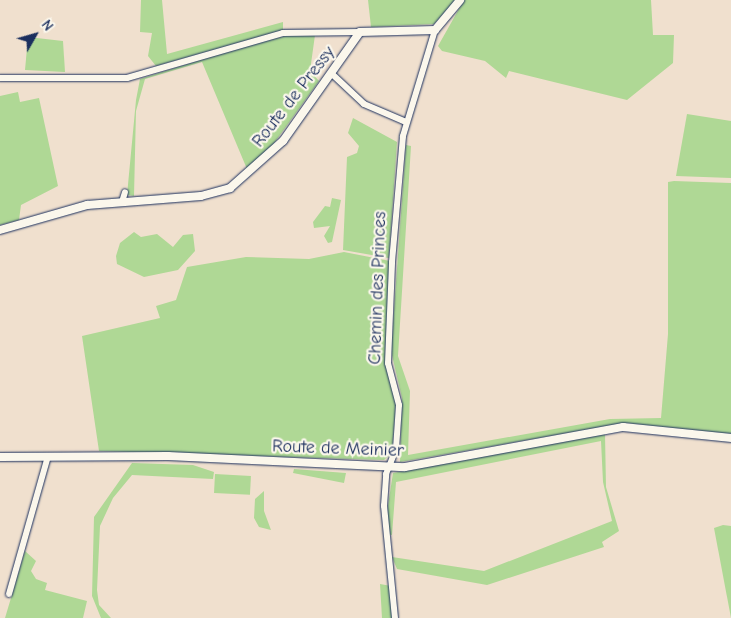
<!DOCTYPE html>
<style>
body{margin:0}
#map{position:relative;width:731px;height:618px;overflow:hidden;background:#f0e0ce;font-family:"Comic Neue",sans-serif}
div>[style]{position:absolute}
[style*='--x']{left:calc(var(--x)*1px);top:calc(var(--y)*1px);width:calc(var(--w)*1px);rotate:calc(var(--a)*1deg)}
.green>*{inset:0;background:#afd895;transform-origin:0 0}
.roads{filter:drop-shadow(0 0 1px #1b2f5e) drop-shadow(0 0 1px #1b2f5e)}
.minor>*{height:6px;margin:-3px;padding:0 3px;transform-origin:3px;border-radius:3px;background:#fbf7ec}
.tertiary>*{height:8px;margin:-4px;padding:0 4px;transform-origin:4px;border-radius:4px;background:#fbf7ec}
span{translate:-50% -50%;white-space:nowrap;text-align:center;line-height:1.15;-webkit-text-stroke:4.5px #fbf7ec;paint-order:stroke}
.street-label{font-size:18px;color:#1b2f5e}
.north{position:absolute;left:10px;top:10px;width:50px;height:50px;-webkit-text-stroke:4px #fbf7ec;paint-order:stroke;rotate:52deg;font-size:14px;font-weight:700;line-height:20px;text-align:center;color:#1b2f5e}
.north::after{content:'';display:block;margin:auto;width:18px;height:22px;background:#1b2f5e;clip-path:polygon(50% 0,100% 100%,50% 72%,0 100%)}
</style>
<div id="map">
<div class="green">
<div style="clip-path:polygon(141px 0,162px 0,167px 54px,283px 22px,283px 30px,156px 66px,148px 56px,152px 33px,140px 32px)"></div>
<div style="clip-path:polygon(368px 0,456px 0,434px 24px,371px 27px)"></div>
<div style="clip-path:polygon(464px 0,651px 0,653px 35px,674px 35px,673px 63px,627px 100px,509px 71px,506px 78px,485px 61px,442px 51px,438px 46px)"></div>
<div style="clip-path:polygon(346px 34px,315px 35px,310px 71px,319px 81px,272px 146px,247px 169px,202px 62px,145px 79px,136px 111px,134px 196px,127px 195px,136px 100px,140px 79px,257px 42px,290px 35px,350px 34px,353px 36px)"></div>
<div style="clip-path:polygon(28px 37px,63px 41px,65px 72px,25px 70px)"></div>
<div style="clip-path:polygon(18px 92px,20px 102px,39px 98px,58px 186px,21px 205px,19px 220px,0 225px,0 96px)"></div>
<div style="clip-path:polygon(687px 114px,731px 121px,731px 178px,676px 176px)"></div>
<div style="clip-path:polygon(353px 118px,397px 142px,389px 258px,343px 250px,347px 157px,357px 153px,359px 146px,348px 133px)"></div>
<div style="clip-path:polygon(406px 145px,411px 146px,398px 356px,410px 391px,408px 455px,610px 419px,661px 418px,668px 334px,668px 182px,674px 181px,731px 183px,731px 435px,625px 423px,400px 462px,402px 398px,391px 351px)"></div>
<div style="clip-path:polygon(332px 198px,341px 200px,332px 242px,328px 243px,324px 236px,330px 226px,314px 228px,313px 222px,325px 206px,330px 207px)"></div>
<div style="clip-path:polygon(134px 232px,141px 237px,157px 234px,173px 247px,183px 235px,193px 234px,195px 251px,178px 270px,144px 277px,117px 264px,116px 256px,120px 243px)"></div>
<div style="clip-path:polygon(344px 252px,390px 261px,385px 360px,396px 404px,392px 453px,384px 460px,99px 451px,82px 336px,160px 318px,156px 306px,176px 300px,187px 267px,246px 257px,309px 259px)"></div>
<div style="clip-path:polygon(605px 434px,606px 487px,619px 531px,602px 542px,604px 547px,487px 585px,397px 569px,392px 557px,484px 571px,612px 521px,603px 482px,601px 441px,396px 482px,392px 535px,388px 534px,387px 512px,393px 473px)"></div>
<div style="clip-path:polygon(132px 463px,193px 465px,214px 472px,213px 479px,132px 475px,113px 498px,100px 526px,97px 590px,99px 605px,111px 618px,101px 618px,92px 596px,94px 517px)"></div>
<div style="clip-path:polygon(294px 469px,346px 473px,344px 483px,293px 473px)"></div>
<div style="left:215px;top:474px;width:36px;height:19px;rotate:3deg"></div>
<div style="clip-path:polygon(264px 491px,264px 511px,271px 530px,259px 527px,254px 518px,255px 499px)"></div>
<div style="clip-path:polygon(723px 525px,731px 526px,731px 618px,714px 528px)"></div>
<div style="clip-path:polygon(25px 551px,36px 561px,31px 571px,36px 579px,47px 583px,45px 590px,87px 601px,83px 618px,5px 618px)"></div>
<div style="clip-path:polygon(380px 584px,391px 586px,392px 618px,382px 618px)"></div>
</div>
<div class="roads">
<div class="minor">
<div style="--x:331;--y:73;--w:45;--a:43.2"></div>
<div style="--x:364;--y:104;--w:46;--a:23.2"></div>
<div style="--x:0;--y:78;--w:127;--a:0"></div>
<div style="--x:127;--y:78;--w:162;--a:-16.1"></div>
<div style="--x:283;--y:33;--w:77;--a:-0.7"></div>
<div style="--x:122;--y:202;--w:10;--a:-73"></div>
<div style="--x:9;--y:594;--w:143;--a:-74.2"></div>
<div style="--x:395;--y:618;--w:113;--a:-95.6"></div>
<div style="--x:384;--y:506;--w:32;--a:-86"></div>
<div style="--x:386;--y:474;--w:27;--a:-68"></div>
<div style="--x:396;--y:449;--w:44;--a:-86.1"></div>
<div style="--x:399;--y:405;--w:43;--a:-104.7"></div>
<div style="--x:388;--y:363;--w:101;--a:-87.7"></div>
<div style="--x:392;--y:262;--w:126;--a:-85"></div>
<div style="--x:403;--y:136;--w:111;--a:-73.2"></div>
</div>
<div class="tertiary">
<div style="--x:0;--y:230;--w:91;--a:-16"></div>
<div style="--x:87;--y:205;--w:114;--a:-4.5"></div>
<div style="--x:201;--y:196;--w:30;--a:-15"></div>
<div style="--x:230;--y:188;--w:71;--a:-41.6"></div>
<div style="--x:283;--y:141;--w:133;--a:-54.8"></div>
<div style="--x:360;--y:32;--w:75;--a:-1.5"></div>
<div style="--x:435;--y:30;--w:39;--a:-50"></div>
<div style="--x:0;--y:457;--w:168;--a:-0.3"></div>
<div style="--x:168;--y:456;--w:237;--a:2.7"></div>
<div style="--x:405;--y:467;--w:222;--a:-10.4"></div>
<div style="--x:623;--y:427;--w:109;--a:5.8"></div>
</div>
</div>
<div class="street-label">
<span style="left:294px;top:97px;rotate:-52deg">Route de Pressy</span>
<span style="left:378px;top:288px;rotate:-88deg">Chemin des Princes</span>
<span style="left:338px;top:449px;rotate:2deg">Route de Meinier</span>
</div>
<div class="north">N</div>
</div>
